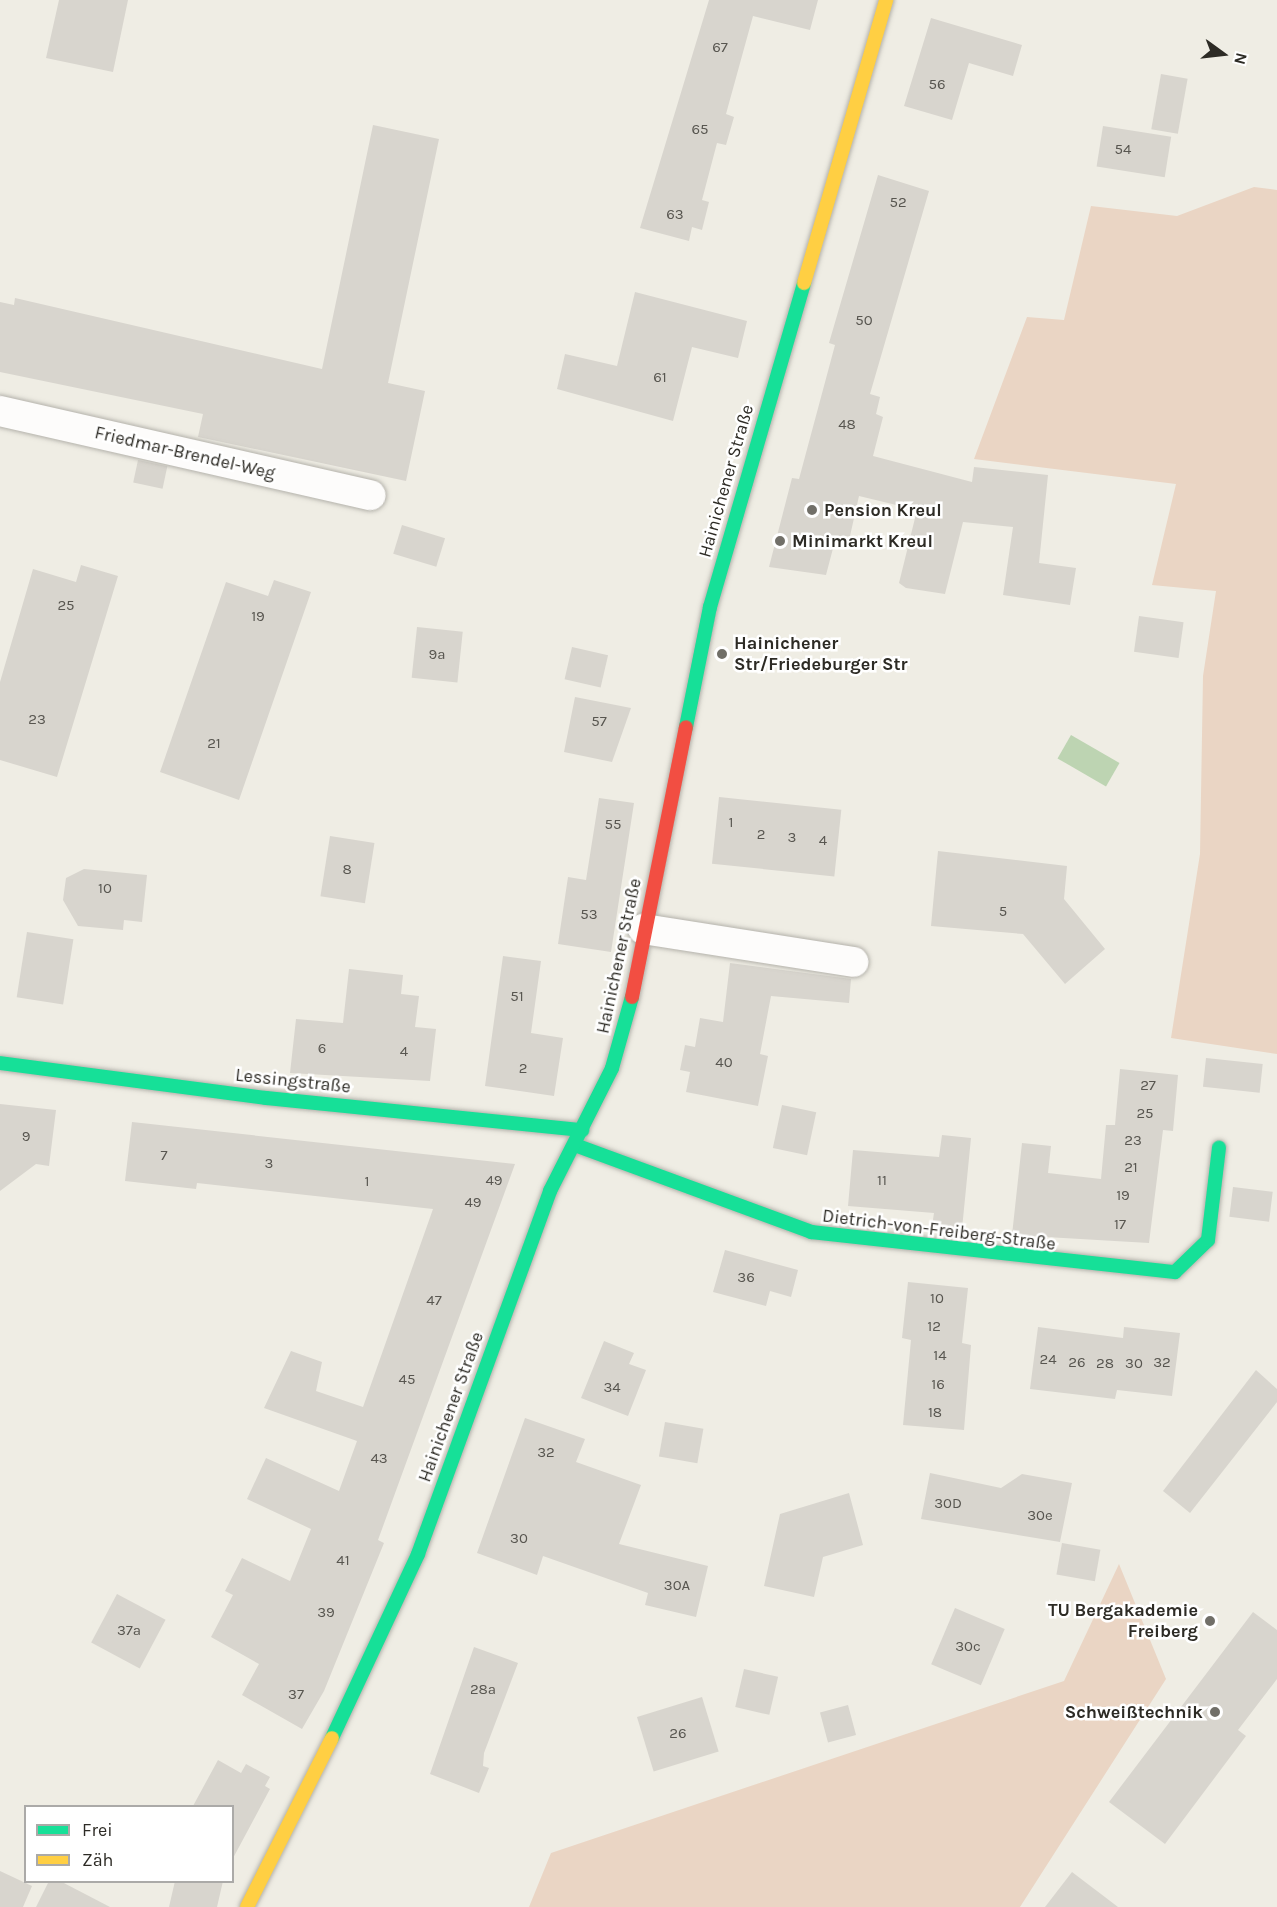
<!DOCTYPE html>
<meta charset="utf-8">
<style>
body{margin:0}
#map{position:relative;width:1277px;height:1907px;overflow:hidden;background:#efede4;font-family:Karla,sans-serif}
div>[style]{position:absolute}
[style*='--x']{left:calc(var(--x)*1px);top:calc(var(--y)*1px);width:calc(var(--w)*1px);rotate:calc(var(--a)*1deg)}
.green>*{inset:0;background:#ead5c4}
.water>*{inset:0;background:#bdd4b2;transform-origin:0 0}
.building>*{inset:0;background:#d8d5ce;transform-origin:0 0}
.roads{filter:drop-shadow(0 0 2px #b4b2ab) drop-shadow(0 0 2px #b4b2ab)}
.street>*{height:30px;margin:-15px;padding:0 15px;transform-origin:15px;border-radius:15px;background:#fdfcfb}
.fast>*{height:14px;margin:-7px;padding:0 7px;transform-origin:7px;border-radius:7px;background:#16e098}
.slow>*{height:14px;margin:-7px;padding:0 7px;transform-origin:7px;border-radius:7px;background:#ffcf43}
.jam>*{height:14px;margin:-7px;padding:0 7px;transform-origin:7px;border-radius:7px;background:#f24e42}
.dots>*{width:16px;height:16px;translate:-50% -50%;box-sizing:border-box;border:3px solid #fff;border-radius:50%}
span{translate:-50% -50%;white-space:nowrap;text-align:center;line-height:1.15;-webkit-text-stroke:5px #fff;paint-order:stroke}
.number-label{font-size:15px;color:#585650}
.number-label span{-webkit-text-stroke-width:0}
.street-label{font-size:18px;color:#2d2b25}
.poi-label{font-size:18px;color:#2d2b25;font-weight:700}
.left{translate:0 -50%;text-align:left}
.right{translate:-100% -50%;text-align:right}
.legend{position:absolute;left:24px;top:1805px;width:210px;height:78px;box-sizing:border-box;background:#fff;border:2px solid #abaaa8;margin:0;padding:8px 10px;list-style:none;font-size:18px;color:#2d2b25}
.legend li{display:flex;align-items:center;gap:12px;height:30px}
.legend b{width:30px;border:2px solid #abaaa8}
.north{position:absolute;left:1193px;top:24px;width:60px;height:60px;-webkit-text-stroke:4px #fff;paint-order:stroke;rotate:105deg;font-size:16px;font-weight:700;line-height:24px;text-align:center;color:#2d2b25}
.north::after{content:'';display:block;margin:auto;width:21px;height:27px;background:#2d2b25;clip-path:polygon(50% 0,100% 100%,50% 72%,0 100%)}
</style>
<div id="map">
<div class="green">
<div style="clip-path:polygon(1254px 187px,1277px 190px,1277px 1054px,1171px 1038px,1200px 854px,1203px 676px,1216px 591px,1152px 585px,1176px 484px,974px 459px,1027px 317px,1064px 320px,1091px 206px,1177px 216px)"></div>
<div style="clip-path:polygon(1119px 1564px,1166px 1679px,1020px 1907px,529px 1907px,551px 1853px,1064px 1681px)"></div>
</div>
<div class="water">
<div style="left:1071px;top:735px;width:56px;height:27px;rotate:30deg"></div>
</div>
<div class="building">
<div style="clip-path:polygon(59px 0,128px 0,113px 72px,46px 58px)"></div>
<div style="clip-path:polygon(709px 0,818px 0,810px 30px,753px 16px,726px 114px,734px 117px,726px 145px,717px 143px,702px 200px,709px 202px,702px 230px,692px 227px,689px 241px,640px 228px)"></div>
<div style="clip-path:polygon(931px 18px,1022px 45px,1013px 76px,969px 63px,952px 120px,904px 106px)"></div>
<div style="left:1161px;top:74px;width:27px;height:56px;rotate:10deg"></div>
<div style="clip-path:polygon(373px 125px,439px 139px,388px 383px,425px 391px,406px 481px,198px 437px,203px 414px,0 372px,0 302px,14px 305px,15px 298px,322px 369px)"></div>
<div style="left:1103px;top:126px;width:69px;height:41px;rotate:9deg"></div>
<div style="clip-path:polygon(878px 175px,929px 191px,870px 394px,880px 397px,876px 414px,883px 417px,873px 456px,972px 482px,974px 467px,1048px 475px,1039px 563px,1076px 568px,1070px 605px,1003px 595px,1013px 527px,963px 522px,945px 594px,906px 588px,899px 583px,917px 510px,859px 496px,850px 536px,836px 537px,826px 575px,769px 567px,792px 478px,799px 479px,835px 345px,829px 343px)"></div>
<div style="clip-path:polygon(635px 292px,747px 321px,738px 358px,692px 347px,673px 421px,557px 389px,565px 354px,617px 366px)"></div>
<div style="left:138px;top:460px;width:30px;height:23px;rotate:12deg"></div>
<div style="left:402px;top:525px;width:45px;height:30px;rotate:17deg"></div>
<div style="clip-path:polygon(81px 565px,118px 576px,57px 777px,0 760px,0 682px,33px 569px,76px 582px)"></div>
<div style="clip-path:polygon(274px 580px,311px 592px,239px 800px,160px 772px,226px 582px,268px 596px)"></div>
<div style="left:1139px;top:616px;width:45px;height:36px;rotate:8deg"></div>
<div style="left:417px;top:627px;width:46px;height:51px;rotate:6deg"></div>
<div style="left:572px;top:647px;width:37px;height:33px;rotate:13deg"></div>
<div style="clip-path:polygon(575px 697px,631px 708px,612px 762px,564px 752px)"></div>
<div style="left:719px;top:797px;width:123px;height:67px;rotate:6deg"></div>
<div style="clip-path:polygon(599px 798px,634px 803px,611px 952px,558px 944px,568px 877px,586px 880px)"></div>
<div style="left:330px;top:836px;width:45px;height:61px;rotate:9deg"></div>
<div style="clip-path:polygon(938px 851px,1067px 866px,1064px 899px,1105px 949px,1065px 984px,1023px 934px,931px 926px)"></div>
<div style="clip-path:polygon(84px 869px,147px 875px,142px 922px,124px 920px,123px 930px,78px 926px,63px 900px,66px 878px)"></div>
<div style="left:27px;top:932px;width:47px;height:66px;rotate:9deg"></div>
<div style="clip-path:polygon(503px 956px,541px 961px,531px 1033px,563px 1038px,554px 1096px,485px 1086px)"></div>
<div style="clip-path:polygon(730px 963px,851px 979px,849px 1003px,771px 996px,760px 1054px,768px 1056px,758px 1106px,686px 1092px,690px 1072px,680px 1070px,685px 1045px,695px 1047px,700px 1018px,723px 1022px)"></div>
<div style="clip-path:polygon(349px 969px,403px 975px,401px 994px,419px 996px,415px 1027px,436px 1029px,430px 1081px,290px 1073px,296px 1019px,343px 1023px)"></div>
<div style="left:1206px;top:1058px;width:57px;height:29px;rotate:6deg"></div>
<div style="clip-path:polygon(1120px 1069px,1178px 1075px,1173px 1131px,1163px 1130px,1149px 1243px,1012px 1235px,1022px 1143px,1051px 1146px,1048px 1173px,1101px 1179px,1106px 1125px,1115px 1125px)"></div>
<div style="clip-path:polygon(0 1104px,56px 1110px,49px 1166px,36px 1164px,0 1191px)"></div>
<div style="left:782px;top:1105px;width:35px;height:44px;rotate:12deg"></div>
<div style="clip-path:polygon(132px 1122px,515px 1164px,378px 1540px,384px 1543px,324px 1691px,302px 1729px,242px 1695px,259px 1664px,211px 1637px,233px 1595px,225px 1591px,242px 1558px,290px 1581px,311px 1529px,247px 1499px,266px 1458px,339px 1491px,357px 1441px,264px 1408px,291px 1351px,322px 1362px,316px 1391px,363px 1407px,433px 1209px,197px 1183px,196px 1189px,125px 1181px)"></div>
<div style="clip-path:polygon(942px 1135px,971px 1138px,962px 1229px,932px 1226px,934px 1213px,848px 1206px,853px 1150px,939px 1157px)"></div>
<div style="left:1233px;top:1187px;width:40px;height:30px;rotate:7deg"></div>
<div style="clip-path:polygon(725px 1250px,798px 1270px,791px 1297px,770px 1291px,766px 1306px,713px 1292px)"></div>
<div style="clip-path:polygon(908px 1282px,968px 1288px,962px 1343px,971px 1345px,964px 1430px,903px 1425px,911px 1340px,902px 1338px)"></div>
<div style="clip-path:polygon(1038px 1327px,1123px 1338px,1124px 1327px,1180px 1333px,1172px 1396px,1117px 1390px,1115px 1399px,1030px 1389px)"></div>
<div style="clip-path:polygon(604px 1341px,634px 1353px,629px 1364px,646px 1370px,628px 1416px,581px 1398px)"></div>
<div style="clip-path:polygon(1256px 1370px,1277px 1389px,1277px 1402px,1190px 1513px,1163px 1491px)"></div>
<div style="clip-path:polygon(525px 1418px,585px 1439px,576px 1462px,641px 1485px,619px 1544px,708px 1566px,696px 1617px,645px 1605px,648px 1593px,543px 1556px,537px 1575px,477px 1553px)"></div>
<div style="left:665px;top:1422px;width:39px;height:35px;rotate:10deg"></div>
<div style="clip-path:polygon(930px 1473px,1001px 1488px,1022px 1474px,1072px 1483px,1060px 1542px,921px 1519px)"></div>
<div style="clip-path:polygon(849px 1493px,863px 1545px,823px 1557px,814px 1597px,764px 1586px,780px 1514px)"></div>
<div style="left:1062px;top:1543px;width:39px;height:32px;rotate:10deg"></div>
<div style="left:117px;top:1594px;width:55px;height:55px;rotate:28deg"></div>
<div style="left:955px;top:1608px;width:54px;height:61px;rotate:23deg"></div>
<div style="clip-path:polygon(1253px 1612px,1277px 1630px,1277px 1679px,1238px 1730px,1246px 1736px,1165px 1844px,1109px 1802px)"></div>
<div style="clip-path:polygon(474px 1647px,518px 1663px,484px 1753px,483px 1766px,489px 1768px,479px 1793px,430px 1774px)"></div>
<div style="left:744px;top:1669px;width:35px;height:39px;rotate:13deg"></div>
<div style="left:702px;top:1697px;width:57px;height:68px;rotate:73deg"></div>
<div style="left:848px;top:1705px;width:31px;height:29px;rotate:75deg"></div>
<div style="clip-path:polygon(218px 1760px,241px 1773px,246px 1764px,270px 1777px,265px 1786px,270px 1789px,232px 1860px,232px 1806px,193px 1806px)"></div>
<div style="clip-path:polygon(0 1871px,32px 1886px,23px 1907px,0 1907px)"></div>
<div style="clip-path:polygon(1072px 1872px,1118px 1907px,1045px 1907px)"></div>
<div style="clip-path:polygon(49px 1881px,60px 1881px,110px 1907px,36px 1907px)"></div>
<div style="clip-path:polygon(175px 1881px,223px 1881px,217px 1907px,169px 1907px)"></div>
</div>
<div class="roads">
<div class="street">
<div style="--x:0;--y:411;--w:380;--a:12.8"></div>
<div style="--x:643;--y:929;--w:213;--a:8.9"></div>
</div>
<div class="fast">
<div style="--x:686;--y:727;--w:122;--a:-78.7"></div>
<div style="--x:710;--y:607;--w:337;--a:-73.8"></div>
<div style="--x:0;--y:1063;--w:268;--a:7.5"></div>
<div style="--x:266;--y:1098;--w:318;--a:5.8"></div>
<div style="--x:575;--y:1145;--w:252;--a:20.2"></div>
<div style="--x:811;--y:1232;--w:366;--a:6.3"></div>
<div style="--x:1175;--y:1272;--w:46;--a:-44.1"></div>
<div style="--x:1208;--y:1240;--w:93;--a:-83.2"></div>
<div style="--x:332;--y:1738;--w:203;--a:-64.9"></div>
<div style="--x:418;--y:1554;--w:386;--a:-70"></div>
<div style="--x:550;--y:1191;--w:138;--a:-63.2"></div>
<div style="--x:612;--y:1068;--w:74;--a:-74.3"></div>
</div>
<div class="slow">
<div style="--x:804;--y:283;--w:295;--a:-73.8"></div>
<div style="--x:247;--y:1907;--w:189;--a:-63.3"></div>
</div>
<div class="jam">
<div style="--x:632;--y:997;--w:275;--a:-78.7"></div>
</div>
</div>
<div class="dots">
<div style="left:812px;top:510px;background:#716f68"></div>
<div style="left:780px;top:541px;background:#716f68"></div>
<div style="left:722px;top:654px;background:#716f68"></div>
<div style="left:1210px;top:1621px;background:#716f68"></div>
<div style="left:1215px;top:1712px;background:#716f68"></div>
</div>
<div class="number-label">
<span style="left:720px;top:48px">67</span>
<span style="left:937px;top:85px">56</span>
<span style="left:700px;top:130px">65</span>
<span style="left:1123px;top:150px">54</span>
<span style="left:898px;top:203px">52</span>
<span style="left:675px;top:215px">63</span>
<span style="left:864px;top:321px">50</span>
<span style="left:660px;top:378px">61</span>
<span style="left:847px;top:425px">48</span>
<span style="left:66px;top:606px">25</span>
<span style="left:258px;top:617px">19</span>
<span style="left:437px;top:655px">9a</span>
<span style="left:37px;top:720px">23</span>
<span style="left:599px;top:722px">57</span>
<span style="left:214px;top:744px">21</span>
<span style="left:731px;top:823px">1</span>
<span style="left:613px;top:825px">55</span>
<span style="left:761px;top:835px">2</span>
<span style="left:792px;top:838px">3</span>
<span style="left:823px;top:841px">4</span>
<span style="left:347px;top:870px">8</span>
<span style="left:105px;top:889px">10</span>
<span style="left:1003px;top:912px">5</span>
<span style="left:589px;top:915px">53</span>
<span style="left:517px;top:997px">51</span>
<span style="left:322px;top:1049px">6</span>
<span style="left:404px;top:1052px">4</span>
<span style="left:724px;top:1063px">40</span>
<span style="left:523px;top:1069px">2</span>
<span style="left:1148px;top:1086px">27</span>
<span style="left:1145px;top:1114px">25</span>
<span style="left:26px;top:1137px">9</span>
<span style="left:1133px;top:1141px">23</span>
<span style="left:164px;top:1156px">7</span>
<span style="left:269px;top:1164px">3</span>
<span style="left:1131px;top:1168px">21</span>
<span style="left:494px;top:1181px">49</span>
<span style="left:882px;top:1181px">11</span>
<span style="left:367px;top:1182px">1</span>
<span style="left:1123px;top:1196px">19</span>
<span style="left:473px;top:1203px">49</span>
<span style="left:1120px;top:1225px">17</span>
<span style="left:746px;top:1278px">36</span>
<span style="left:937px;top:1299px">10</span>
<span style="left:434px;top:1301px">47</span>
<span style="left:934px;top:1327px">12</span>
<span style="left:940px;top:1356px">14</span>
<span style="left:1048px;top:1360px">24</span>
<span style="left:1077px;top:1363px">26</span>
<span style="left:1162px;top:1363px">32</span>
<span style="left:1105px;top:1364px">28</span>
<span style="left:1134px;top:1364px">30</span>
<span style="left:407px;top:1380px">45</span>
<span style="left:938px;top:1385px">16</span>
<span style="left:612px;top:1388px">34</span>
<span style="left:935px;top:1413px">18</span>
<span style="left:546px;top:1453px">32</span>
<span style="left:379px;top:1459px">43</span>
<span style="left:948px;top:1504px">30D</span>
<span style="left:1040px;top:1516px">30e</span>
<span style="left:519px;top:1539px">30</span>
<span style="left:343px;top:1561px">41</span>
<span style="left:677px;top:1586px">30A</span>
<span style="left:326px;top:1613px">39</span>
<span style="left:129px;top:1631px">37a</span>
<span style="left:968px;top:1647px">30c</span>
<span style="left:483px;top:1690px">28a</span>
<span style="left:296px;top:1695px">37</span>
<span style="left:678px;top:1734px">26</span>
</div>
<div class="street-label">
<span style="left:185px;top:453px;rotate:13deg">Friedmar-Brendel-Weg</span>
<span style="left:726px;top:481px;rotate:-74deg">Hainichener Straße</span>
<span style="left:619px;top:956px;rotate:-78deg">Hainichener Straße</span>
<span style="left:293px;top:1081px;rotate:6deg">Lessingstraße</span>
<span style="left:939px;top:1230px;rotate:7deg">Dietrich-von-Freiberg-Straße</span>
<span style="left:451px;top:1407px;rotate:-70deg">Hainichener Straße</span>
</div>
<div class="poi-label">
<span class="left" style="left:824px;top:510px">Pension Kreul</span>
<span class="left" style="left:792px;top:541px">Minimarkt Kreul</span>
<span class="left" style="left:734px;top:654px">Hainichener<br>Str/Friedeburger Str</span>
<span class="right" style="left:1198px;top:1621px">TU Bergakademie<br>Freiberg</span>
<span class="right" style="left:1203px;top:1712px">Schweißtechnik</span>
</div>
<ul class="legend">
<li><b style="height:8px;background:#16e098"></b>Frei</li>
<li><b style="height:8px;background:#ffcf43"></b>Zäh</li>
</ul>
<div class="north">N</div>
</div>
